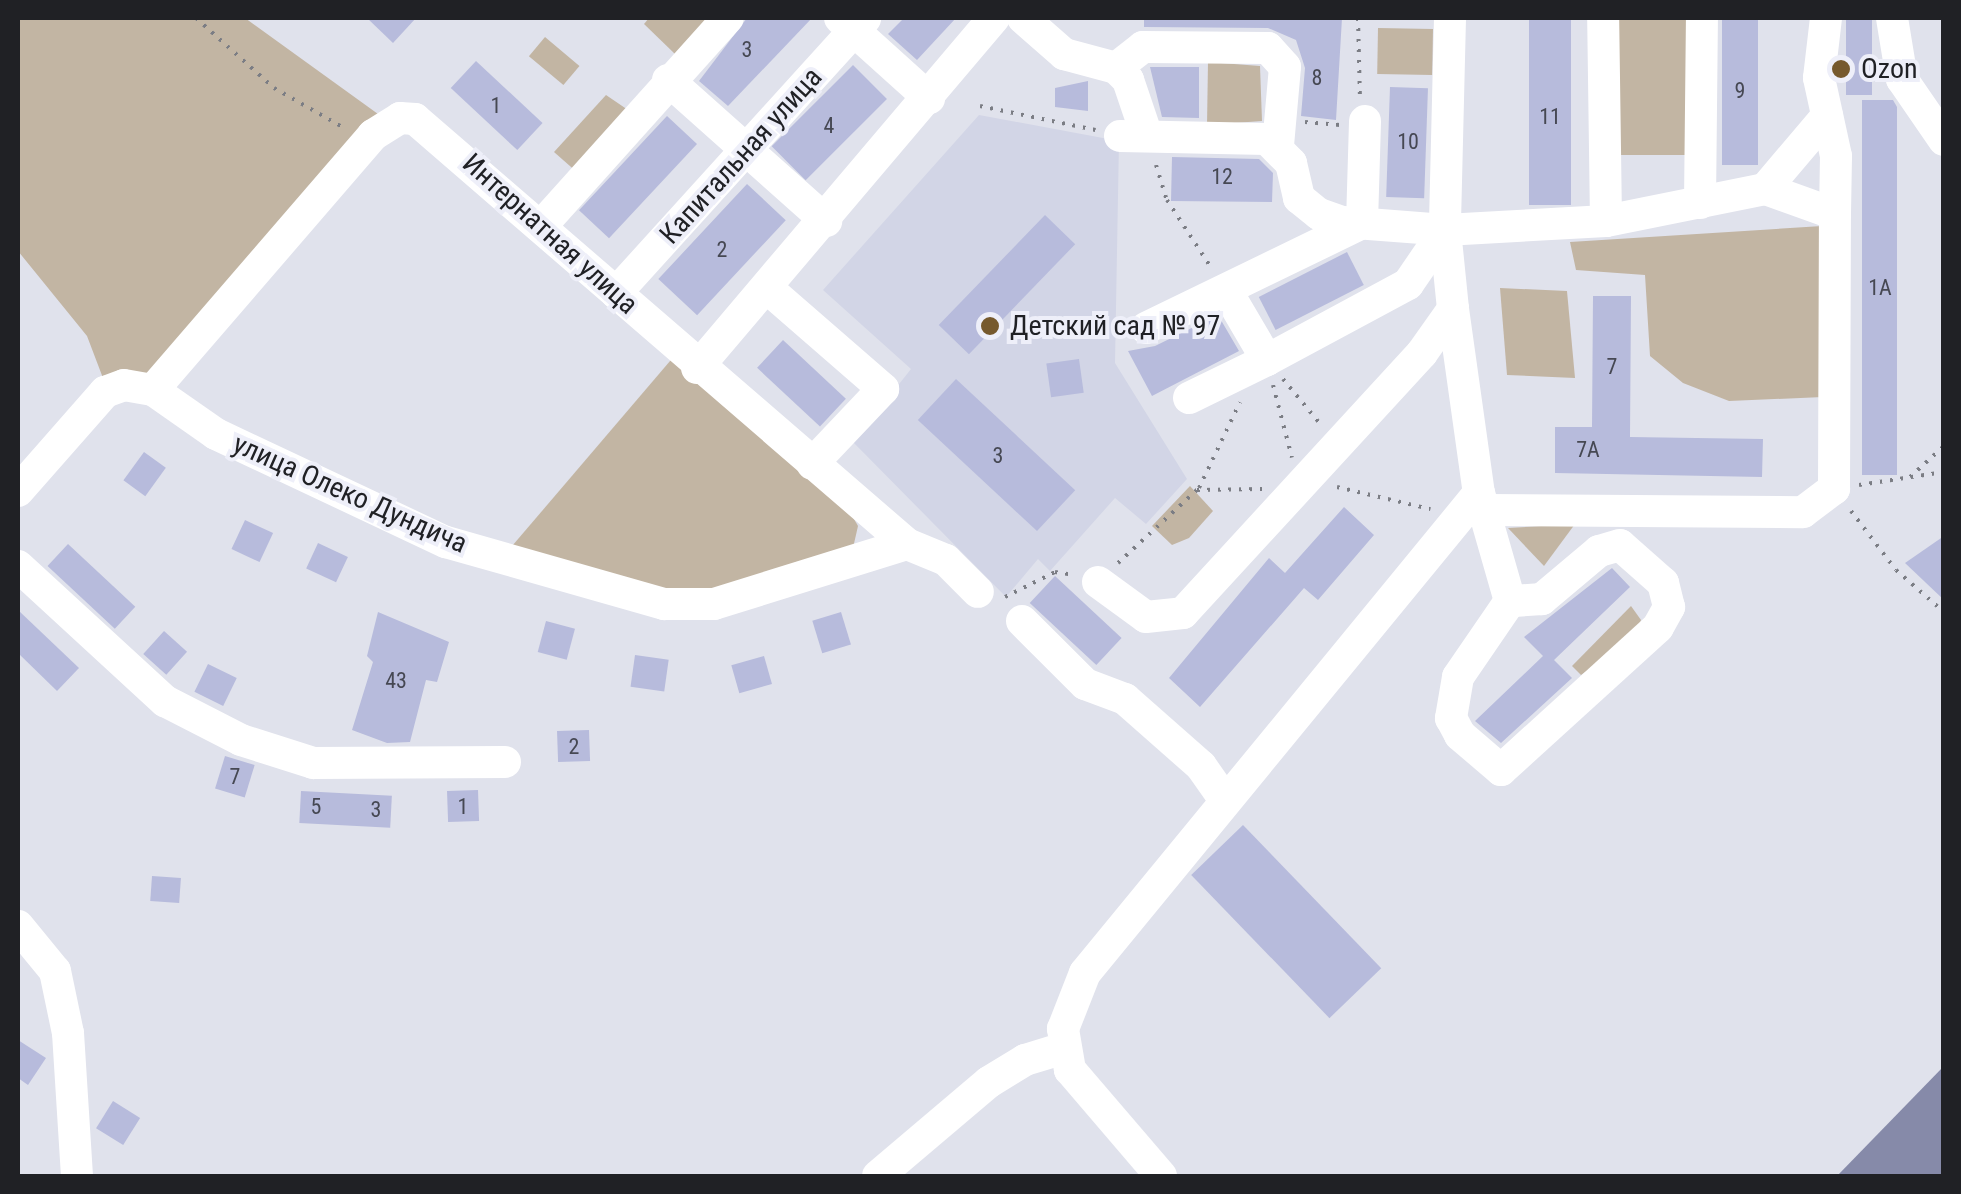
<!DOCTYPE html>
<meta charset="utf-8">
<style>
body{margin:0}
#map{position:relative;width:1961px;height:1194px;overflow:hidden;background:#e0e2ec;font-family:"Roboto Condensed",sans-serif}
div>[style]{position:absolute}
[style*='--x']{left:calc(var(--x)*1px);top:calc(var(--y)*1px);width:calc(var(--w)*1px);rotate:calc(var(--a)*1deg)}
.built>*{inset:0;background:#d2d5e6}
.green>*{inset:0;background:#c2b5a3;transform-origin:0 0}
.water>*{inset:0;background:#868aa9}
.building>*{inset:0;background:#b7bbdc;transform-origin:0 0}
.path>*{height:4px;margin-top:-2px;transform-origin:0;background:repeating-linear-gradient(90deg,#7b7d84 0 2.5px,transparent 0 10.5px)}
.minor>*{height:32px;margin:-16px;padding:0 16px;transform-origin:16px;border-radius:16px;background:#fff}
.dots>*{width:28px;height:28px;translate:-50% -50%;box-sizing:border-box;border:5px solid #eeeff9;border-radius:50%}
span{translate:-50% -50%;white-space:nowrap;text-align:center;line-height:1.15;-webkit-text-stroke:8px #eeeff9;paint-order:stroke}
.number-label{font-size:22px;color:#464853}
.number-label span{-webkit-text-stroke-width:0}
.poi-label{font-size:28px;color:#202125}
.left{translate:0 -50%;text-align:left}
.street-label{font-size:28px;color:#202125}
.frame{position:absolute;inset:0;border:20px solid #202125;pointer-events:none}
</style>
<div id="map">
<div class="built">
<div style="clip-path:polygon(979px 115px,1119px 141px,1115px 363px,1187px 479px,1146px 524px,1115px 498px,1050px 571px,1038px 559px,1006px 597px,853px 442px,911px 369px,823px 290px)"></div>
</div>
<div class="green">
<div style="clip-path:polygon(18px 18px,245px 18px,378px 114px,151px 382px,106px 386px,87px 336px,18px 251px)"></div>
<div style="clip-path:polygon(649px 18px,711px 18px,675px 54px,644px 24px)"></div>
<div style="left:1612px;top:18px;width:82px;height:137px"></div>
<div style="left:1378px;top:28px;width:55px;height:46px;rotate:1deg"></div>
<div style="left:545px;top:37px;width:45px;height:25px;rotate:40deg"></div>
<div style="clip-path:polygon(1208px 62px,1260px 66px,1262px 121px,1207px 125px)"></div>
<div style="clip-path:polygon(606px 95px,631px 112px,579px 174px,554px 152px)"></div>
<div style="clip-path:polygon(1822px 226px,1823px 397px,1729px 401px,1683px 383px,1650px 356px,1645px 275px,1576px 270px,1570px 242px)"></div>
<div style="clip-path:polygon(1500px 288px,1567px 291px,1575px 378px,1507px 375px)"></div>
<div style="clip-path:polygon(676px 354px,850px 512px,858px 526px,853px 548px,704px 599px,507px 552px)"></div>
<div style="clip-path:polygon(1190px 486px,1213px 511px,1189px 538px,1172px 545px,1152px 526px)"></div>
<div style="clip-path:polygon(1575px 524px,1544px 566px,1508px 528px)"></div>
<div style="clip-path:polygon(1631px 606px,1641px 620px,1636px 637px,1581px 675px,1572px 666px)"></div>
</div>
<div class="water">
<div style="clip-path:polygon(1943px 1067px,1943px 1176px,1837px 1176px)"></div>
</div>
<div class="building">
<div style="clip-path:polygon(367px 18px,416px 18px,393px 43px)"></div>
<div style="clip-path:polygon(747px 18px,812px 18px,728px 106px,699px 81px)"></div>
<div style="clip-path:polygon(904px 18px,956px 18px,917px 60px,888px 34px)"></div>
<div style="clip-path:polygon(1144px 18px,1342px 18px,1336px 120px,1301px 116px,1305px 68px,1296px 40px,1268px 28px,1144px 27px)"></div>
<div style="left:1529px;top:18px;width:42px;height:187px"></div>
<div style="left:1722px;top:18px;width:36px;height:147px"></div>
<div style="left:1846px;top:18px;width:26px;height:77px"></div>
<div style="left:476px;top:61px;width:91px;height:37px;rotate:43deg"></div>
<div style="left:853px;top:65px;width:48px;height:115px;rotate:45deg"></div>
<div style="clip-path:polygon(1150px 67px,1199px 67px,1199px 118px,1162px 117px)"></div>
<div style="clip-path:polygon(1088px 81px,1088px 111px,1055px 107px,1055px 88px)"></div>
<div style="left:1390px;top:87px;width:38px;height:110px;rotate:2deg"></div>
<div style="clip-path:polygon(1862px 100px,1893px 100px,1897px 107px,1897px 475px,1862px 475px)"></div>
<div style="left:667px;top:116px;width:41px;height:129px;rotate:43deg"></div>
<div style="clip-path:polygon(1172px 157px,1259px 159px,1273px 173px,1272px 202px,1171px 201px)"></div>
<div style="left:747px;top:184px;width:53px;height:130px;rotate:43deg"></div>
<div style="left:1045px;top:215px;width:42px;height:153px;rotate:44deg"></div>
<div style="left:1347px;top:252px;width:37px;height:99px;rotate:63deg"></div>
<div style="clip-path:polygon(1593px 296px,1631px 296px,1630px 437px,1763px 439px,1762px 477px,1555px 473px,1555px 427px,1592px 427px)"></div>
<div style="clip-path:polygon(1218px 315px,1239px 351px,1152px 396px,1128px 351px,1155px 346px)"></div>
<div style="left:783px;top:340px;width:86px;height:38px;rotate:43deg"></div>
<div style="left:1079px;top:359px;width:34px;height:33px;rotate:82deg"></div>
<div style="left:956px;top:379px;width:163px;height:56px;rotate:43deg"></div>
<div style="left:144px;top:452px;width:27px;height:35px;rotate:36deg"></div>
<div style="clip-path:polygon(1344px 507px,1374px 535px,1318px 600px,1304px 588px,1200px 707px,1169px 678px,1269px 558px,1285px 573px)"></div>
<div style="left:245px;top:520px;width:31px;height:32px;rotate:25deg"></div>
<div style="clip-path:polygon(1944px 536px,1944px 600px,1905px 563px)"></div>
<div style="left:318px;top:543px;width:33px;height:28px;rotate:25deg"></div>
<div style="left:68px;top:544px;width:92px;height:30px;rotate:43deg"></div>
<div style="clip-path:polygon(1612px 568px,1630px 587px,1554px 660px,1572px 678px,1501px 743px,1475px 721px,1543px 656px,1524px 637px)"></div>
<div style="left:1055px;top:576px;width:91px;height:37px;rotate:43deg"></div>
<div style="clip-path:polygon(18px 610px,79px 668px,57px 691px,18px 653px)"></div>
<div style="clip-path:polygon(378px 612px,449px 642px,437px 682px,426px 680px,410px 742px,387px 743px,352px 730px,373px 662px,367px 656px)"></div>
<div style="left:841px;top:612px;width:34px;height:30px;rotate:73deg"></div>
<div style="left:546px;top:621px;width:30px;height:32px;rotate:15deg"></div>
<div style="left:164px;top:631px;width:31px;height:31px;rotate:42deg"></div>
<div style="left:635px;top:655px;width:34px;height:32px;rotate:8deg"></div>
<div style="left:764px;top:656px;width:29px;height:34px;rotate:74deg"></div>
<div style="left:208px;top:664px;width:32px;height:31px;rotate:26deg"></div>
<div style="left:589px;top:730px;width:31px;height:32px;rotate:88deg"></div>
<div style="left:225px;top:756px;width:31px;height:34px;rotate:17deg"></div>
<div style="left:478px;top:790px;width:31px;height:31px;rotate:88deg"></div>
<div style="left:301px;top:791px;width:91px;height:32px;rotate:3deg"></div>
<div style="left:1243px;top:825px;width:199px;height:72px;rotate:46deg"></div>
<div style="left:152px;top:876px;width:29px;height:25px;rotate:4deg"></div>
<div style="clip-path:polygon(18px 1040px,46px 1058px,28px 1085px,18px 1078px)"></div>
<div style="left:113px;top:1101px;width:32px;height:32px;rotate:32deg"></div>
</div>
<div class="path">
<div style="--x:196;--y:18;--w:105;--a:41.9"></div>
<div style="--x:274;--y:88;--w:83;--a:29.7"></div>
<div style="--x:1358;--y:18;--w:80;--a:88.6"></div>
<div style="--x:980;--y:106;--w:118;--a:11.7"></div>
<div style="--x:1305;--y:122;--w:35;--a:5"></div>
<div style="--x:1156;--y:165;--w:37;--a:73"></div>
<div style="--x:1167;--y:200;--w:79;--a:56.9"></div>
<div style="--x:1283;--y:379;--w:61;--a:50.3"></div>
<div style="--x:1273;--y:385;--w:75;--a:75.4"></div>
<div style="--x:1910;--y:477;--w:46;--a:-42.4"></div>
<div style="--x:1859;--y:485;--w:86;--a:-8.7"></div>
<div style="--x:1337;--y:487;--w:96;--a:13.3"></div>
<div style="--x:1197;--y:490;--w:65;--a:-0.9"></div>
<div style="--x:1851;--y:511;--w:74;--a:52.7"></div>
<div style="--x:1896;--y:570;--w:64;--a:41.2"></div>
<div style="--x:1118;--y:563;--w:110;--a:-42.8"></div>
<div style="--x:1199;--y:488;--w:95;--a:-64.5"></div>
<div style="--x:1005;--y:597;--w:56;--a:-26.6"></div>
<div style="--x:1055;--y:572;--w:20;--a:9"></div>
</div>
<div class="minor">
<div style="--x:840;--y:18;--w:120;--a:42"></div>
<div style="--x:1023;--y:18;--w:55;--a:41.3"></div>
<div style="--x:1064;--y:54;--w:54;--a:15.1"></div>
<div style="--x:1116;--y:68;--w:17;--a:45"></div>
<div style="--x:1128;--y:80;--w:59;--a:71.3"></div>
<div style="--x:1450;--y:18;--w:212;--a:91.4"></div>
<div style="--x:1445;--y:230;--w:79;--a:84.2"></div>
<div style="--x:1453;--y:309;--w:186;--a:82"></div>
<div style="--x:1479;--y:493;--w:112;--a:74"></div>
<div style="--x:1510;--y:601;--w:92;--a:124.4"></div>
<div style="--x:1458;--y:677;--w:42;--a:99.7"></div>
<div style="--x:1451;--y:718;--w:19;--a:62"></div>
<div style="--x:1460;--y:735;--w:54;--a:40.5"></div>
<div style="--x:1501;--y:770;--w:212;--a:-42.3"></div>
<div style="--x:1658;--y:627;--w:23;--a:-61"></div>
<div style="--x:1669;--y:607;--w:25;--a:-104"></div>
<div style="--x:1663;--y:583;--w:57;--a:-138.5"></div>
<div style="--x:1620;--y:545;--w:22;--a:164"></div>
<div style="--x:1599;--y:551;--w:75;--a:139.9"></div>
<div style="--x:1542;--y:599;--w:32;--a:176"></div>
<div style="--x:1826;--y:18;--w:60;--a:96.7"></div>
<div style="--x:1819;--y:78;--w:80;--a:77.7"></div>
<div style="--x:1836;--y:156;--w:58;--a:91"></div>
<div style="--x:1892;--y:18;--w:62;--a:80.7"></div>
<div style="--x:1902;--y:79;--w:74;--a:55.5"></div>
<div style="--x:1116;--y:68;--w:34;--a:-38"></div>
<div style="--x:1143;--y:47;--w:125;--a:0.5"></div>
<div style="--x:1268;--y:48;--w:25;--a:48"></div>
<div style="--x:1285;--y:67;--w:78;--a:95.1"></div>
<div style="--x:668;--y:80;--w:212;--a:41.7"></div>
<div style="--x:1120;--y:136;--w:147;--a:1.2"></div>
<div style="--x:1267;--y:139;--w:34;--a:45"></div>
<div style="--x:1291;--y:163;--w:36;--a:77"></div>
<div style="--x:1299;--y:198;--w:26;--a:39"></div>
<div style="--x:1319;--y:214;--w:24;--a:19"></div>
<div style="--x:1342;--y:222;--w:103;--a:4.4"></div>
<div style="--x:1445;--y:230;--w:161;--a:-3.2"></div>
<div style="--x:1606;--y:221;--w:203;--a:-90.8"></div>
<div style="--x:1765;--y:189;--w:96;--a:-49.7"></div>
<div style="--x:1700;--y:203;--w:185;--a:-89.4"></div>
<div style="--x:542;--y:225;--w:278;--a:-48.1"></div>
<div style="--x:767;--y:288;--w:154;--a:41"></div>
<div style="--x:883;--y:389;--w:103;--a:133.4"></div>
<div style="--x:1226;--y:290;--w:81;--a:59.6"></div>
<div style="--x:1267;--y:360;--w:160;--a:-28.3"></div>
<div style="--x:1408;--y:284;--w:65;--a:-55.6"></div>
<div style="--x:616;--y:293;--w:371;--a:-47.8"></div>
<div style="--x:1146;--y:328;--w:240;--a:-25.9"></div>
<div style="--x:1362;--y:223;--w:102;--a:-88.3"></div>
<div style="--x:697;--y:368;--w:459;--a:-49.7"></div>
<div style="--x:153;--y:390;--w:337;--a:-49.2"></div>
<div style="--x:373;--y:135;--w:32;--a:-32"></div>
<div style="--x:400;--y:118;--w:15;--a:4"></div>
<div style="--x:415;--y:119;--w:650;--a:40.82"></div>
<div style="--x:907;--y:544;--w:42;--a:22.3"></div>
<div style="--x:946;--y:560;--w:45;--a:45"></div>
<div style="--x:1189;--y:398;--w:87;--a:-26"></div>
<div style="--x:18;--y:491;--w:132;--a:-48.7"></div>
<div style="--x:105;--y:392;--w:20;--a:-20"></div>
<div style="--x:124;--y:385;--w:29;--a:10"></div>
<div style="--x:153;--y:390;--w:77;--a:34.9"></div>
<div style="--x:216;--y:434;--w:254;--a:25.2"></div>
<div style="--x:446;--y:542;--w:227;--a:15.9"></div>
<div style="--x:664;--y:604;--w:50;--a:0"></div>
<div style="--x:714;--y:604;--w:202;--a:-17.3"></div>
<div style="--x:1485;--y:510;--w:318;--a:0.4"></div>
<div style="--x:1803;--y:512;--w:39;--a:-37"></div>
<div style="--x:1834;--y:489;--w:275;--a:-89.8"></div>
<div style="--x:1835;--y:214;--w:74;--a:-160.3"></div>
<div style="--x:1765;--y:189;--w:162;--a:168.6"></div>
<div style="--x:18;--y:566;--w:200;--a:42.6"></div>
<div style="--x:165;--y:701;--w:85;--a:27.2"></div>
<div style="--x:241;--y:740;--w:76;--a:17.7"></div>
<div style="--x:313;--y:763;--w:192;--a:-0.3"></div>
<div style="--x:1098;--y:582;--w:59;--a:36.1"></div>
<div style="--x:1146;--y:617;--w:37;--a:-6"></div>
<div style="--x:1183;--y:613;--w:353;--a:-47.4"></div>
<div style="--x:1422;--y:353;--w:54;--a:-54.8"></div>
<div style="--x:1022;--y:621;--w:89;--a:45"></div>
<div style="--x:1085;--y:684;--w:43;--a:20.6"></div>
<div style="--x:1125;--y:699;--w:101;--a:41.4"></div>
<div style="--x:1201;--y:766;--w:39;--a:55"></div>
<div style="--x:18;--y:926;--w:58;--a:50.6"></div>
<div style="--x:55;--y:971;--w:63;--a:78.2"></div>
<div style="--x:68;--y:1033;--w:143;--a:86.4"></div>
<div style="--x:878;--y:1176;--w:145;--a:-40.3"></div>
<div style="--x:989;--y:1082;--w:42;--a:-31.4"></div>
<div style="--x:1025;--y:1060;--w:39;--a:-17"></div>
<div style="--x:1161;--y:1176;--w:140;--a:-130.6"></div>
<div style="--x:1070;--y:1070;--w:42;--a:-99.7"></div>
<div style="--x:1063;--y:1029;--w:60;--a:-68.6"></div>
<div style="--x:1085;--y:973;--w:621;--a:-50.62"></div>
</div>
<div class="dots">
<div style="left:1841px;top:69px;background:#76592d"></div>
<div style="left:990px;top:326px;background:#76592d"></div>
</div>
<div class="number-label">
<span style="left:747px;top:50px">3</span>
<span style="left:1317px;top:78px">8</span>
<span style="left:1740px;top:91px">9</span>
<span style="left:496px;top:106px">1</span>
<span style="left:1550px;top:117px">11</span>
<span style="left:829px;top:126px">4</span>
<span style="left:1408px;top:142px">10</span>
<span style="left:1222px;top:177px">12</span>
<span style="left:722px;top:250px">2</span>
<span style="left:1880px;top:288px">1А</span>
<span style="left:1612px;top:367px">7</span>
<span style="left:1588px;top:450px">7А</span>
<span style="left:998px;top:456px">3</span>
<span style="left:396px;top:681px">43</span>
<span style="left:574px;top:747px">2</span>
<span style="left:235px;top:777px">7</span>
<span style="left:316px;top:807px">5</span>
<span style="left:463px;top:807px">1</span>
<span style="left:376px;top:810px">3</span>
</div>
<div class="poi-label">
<span class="left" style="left:1861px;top:69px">Ozon</span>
<span class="left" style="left:1010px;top:326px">Детский сад № 97</span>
</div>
<div class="street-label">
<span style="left:741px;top:156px;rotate:-48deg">Капитальная улица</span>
<span style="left:550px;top:234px;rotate:42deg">Интернатная улица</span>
<span style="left:350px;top:494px;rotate:24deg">улица Олеко Дундича</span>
</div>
<div class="frame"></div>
</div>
